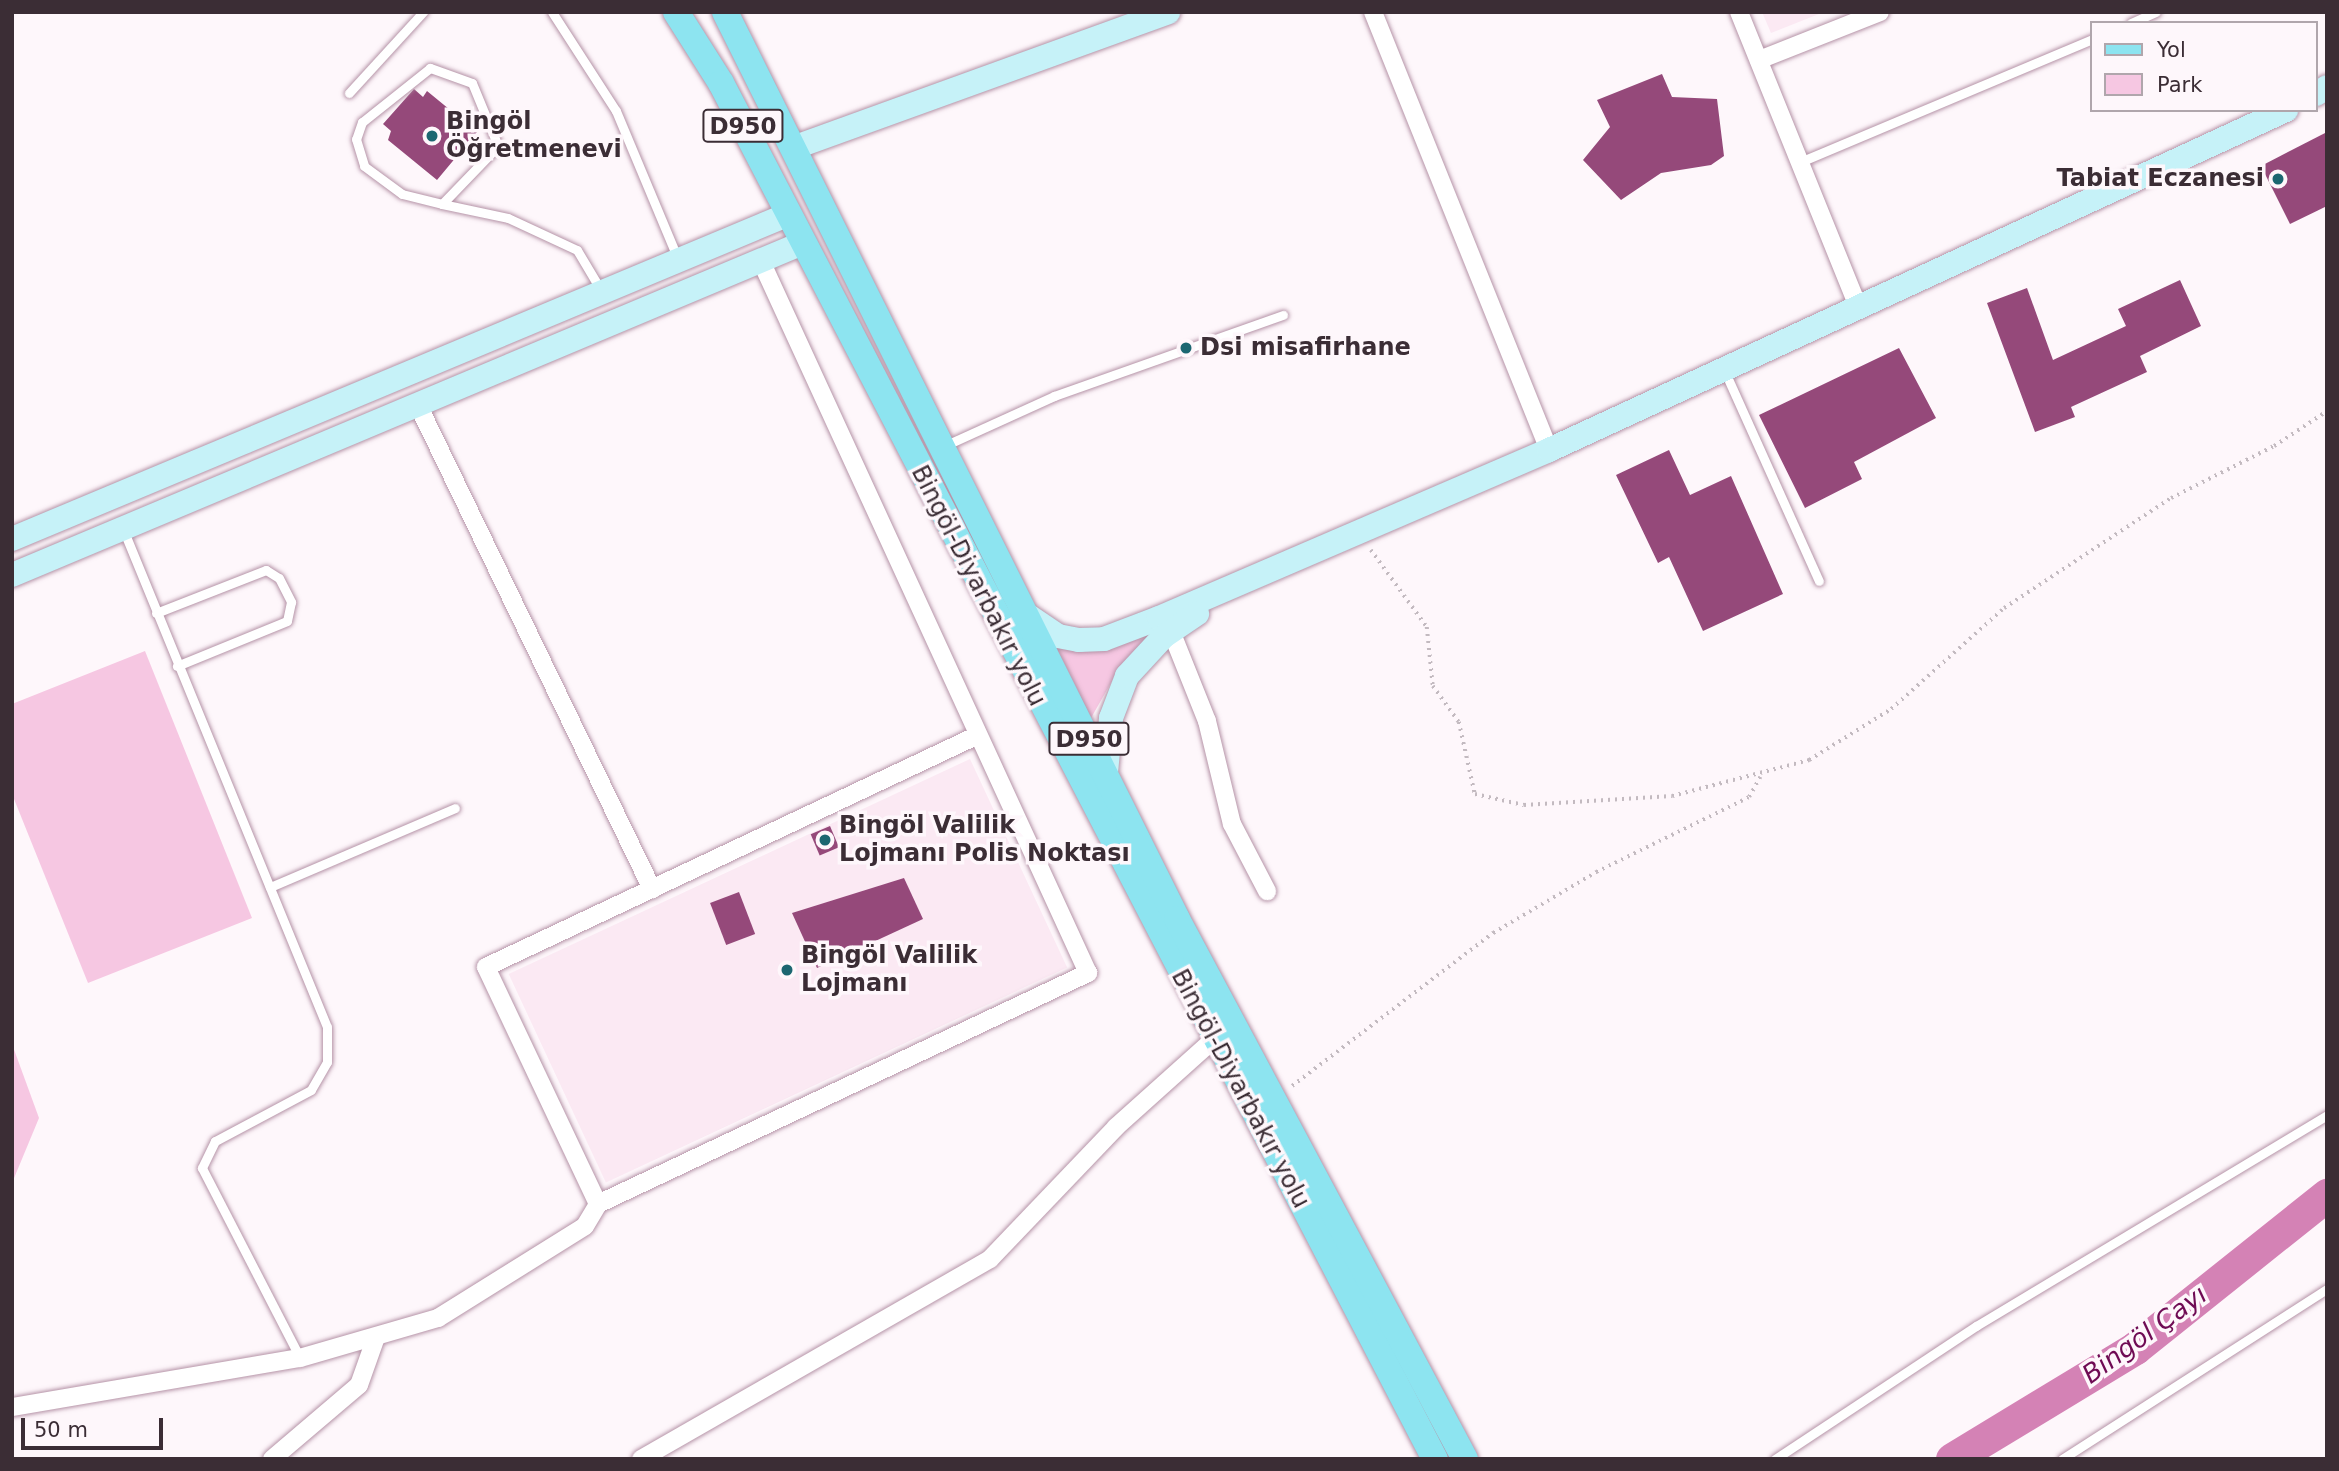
<!DOCTYPE html>
<meta charset="utf-8">
<style>
body{margin:0}
#map{position:relative;width:2339px;height:1471px;overflow:hidden;background:#fef7fb;font-family:"DejaVu Sans",sans-serif}
div>[style]{position:absolute}
[style*='--x']{left:calc(var(--x)*1px);top:calc(var(--y)*1px);width:calc(var(--w)*1px);rotate:calc(var(--a)*1deg)}
.built>*{inset:0;background:#fbe9f3;transform-origin:0 0}
.green>*{inset:0;background:#f6c7e2}
.river>*{height:33px;margin:-16.5px;padding:0 16.5px;transform-origin:16.5px;border-radius:16.5px;background:#d482b5}
.building>*{inset:0;background:#95497a;transform-origin:0 0}
.path>*{height:3.5px;margin-top:-1.75px;transform-origin:0;background:repeating-linear-gradient(90deg,#c3bac0 0 2px,transparent 0 7px)}
.roads{filter:drop-shadow(0 0 2px #b593a7) drop-shadow(0 0 2px #b593a7)}
.lane>*{height:9px;margin:-4.5px;padding:0 4.5px;transform-origin:4.5px;border-radius:4.5px;background:#fff}
.street>*{height:18px;margin:-9px;padding:0 9px;transform-origin:9px;border-radius:9px;background:#fff}
.secondary>*{height:24px;margin:-12px;padding:0 12px;transform-origin:12px;border-radius:12px;background:#c6f2f8}
.primary>*{height:26px;margin:-13px;padding:0 13px;transform-origin:13px;border-radius:13px;background:#8de4f0}
.dots>*{width:19px;height:19px;translate:-50% -50%;box-sizing:border-box;border:4px solid #fef7fb;border-radius:50%}
span{translate:-50% -50%;white-space:nowrap;text-align:center;line-height:1.15;-webkit-text-stroke:7px #fef7fb;paint-order:stroke}
.shield-label span{padding:2px 5px;background:#fef7fb;border:2px solid;border-radius:5px;-webkit-text-stroke-width:0}
.shield-label{font-size:23px;color:#3b2d35;font-weight:700}
.poi-label{font-size:24px;color:#3b2d35;font-weight:700}
.left{translate:0 -50%;text-align:left}
.right{translate:-100% -50%;text-align:right}
.street-label{font-size:24px;color:#3b2d35}
.water-label{font-size:26px;color:#6f0b54;font-style:italic}
.frame{position:absolute;inset:0;border:14px solid #3b2d35;pointer-events:none}
.legend{position:absolute;left:2090px;top:21px;width:228px;height:91px;box-sizing:border-box;background:#fef7fb;border:2px solid #b0a6ac;margin:0;padding:9px 12px;list-style:none;font-size:21px;color:#3b2d35}
.legend li{display:flex;align-items:center;gap:14px;height:35px}
.legend b{width:35px;border:2px solid #b0a6ac}
.scale{position:absolute;left:21px;top:1418px;width:142px;height:32px;box-sizing:border-box;border:4px solid #3b2d35;border-top:0;padding-left:9px;font-size:21px;line-height:24px;white-space:nowrap;color:#3b2d35;-webkit-text-stroke:5px #fef7fb;paint-order:stroke}
</style>
<div id="map">
<div class="built">
<div style="clip-path:polygon(1762px 12px,1824px 12px,1771px 33px)"></div>
<div style="left:970px;top:759px;width:230px;height:509px;rotate:65deg"></div>
</div>
<div class="green">
<div style="clip-path:polygon(1171px 620px,1120px 667px,1091px 718px,1054px 645px)"></div>
<div style="clip-path:polygon(145px 651px,252px 918px,88px 983px,12px 794px,12px 704px)"></div>
<div style="clip-path:polygon(12px 1044px,39px 1118px,12px 1183px)"></div>
</div>
<div class="river">
<div style="--x:1952;--y:1459;--w:214;--a:-31.2"></div>
<div style="--x:2135;--y:1348;--w:246;--a:-38.6"></div>
</div>
<div class="building">
<div style="clip-path:polygon(1662px 74px,1672px 97px,1717px 99px,1724px 156px,1711px 165px,1661px 173px,1621px 200px,1583px 160px,1610px 127px,1597px 100px)"></div>
<div style="clip-path:polygon(414px 89px,423px 97px,427px 91px,477px 132px,437px 180px,388px 140px,391px 131px,383px 124px)"></div>
<div style="clip-path:polygon(2327px 132px,2327px 206px,2290px 224px,2261px 166px)"></div>
<div style="clip-path:polygon(2180px 280px,2201px 326px,2140px 356px,2147px 372px,2071px 407px,2075px 417px,2035px 432px,1987px 303px,2027px 288px,2053px 360px,2126px 326px,2118px 309px)"></div>
<div style="clip-path:polygon(1899px 348px,1936px 418px,1854px 462px,1862px 479px,1805px 508px,1759px 415px)"></div>
<div style="clip-path:polygon(1669px 450px,1690px 495px,1731px 476px,1783px 594px,1703px 631px,1669px 557px,1658px 563px,1616px 475px)"></div>
<div style="left:830px;top:826px;width:23px;height:21px;rotate:67deg"></div>
<div style="clip-path:polygon(904px 878px,923px 919px,817px 968px,792px 913px)"></div>
<div style="left:739px;top:892px;width:45px;height:31px;rotate:69deg"></div>
</div>
<div class="path">
<div style="--x:1371;--y:550;--w:95;--a:54"></div>
<div style="--x:1427;--y:627;--w:59;--a:84.2"></div>
<div style="--x:1433;--y:686;--w:44;--a:54.2"></div>
<div style="--x:1459;--y:722;--w:74;--a:77.5"></div>
<div style="--x:1475;--y:794;--w:50;--a:12.7"></div>
<div style="--x:1524;--y:805;--w:148;--a:-3.5"></div>
<div style="--x:1672;--y:796;--w:142;--a:-14.7"></div>
<div style="--x:1809;--y:760;--w:97;--a:-31.9"></div>
<div style="--x:1891;--y:709;--w:152;--a:-41.8"></div>
<div style="--x:2004;--y:608;--w:200;--a:-33.4"></div>
<div style="--x:2171;--y:498;--w:115;--a:-26.8"></div>
<div style="--x:2274;--y:446;--w:64;--a:-33.4"></div>
<div style="--x:1292;--y:1086;--w:253;--a:-37.3"></div>
<div style="--x:1493;--y:933;--w:120;--a:-30.6"></div>
<div style="--x:1596;--y:872;--w:170;--a:-26.1"></div>
<div style="--x:1749;--y:797;--w:23;--a:-61"></div>
</div>
<div class="roads">
<div class="lane">
<div style="--x:552;--y:12;--w:118;--a:57.1"></div>
<div style="--x:616;--y:111;--w:160;--a:67.3"></div>
<div style="--x:2131;--y:23;--w:27;--a:-24"></div>
<div style="--x:349;--y:93;--w:110;--a:-47.6"></div>
<div style="--x:1800;--y:162;--w:317;--a:-22.8"></div>
<div style="--x:442;--y:204;--w:81;--a:-46"></div>
<div style="--x:498;--y:146;--w:68;--a:-112.4"></div>
<div style="--x:472;--y:83;--w:45;--a:-160.3"></div>
<div style="--x:430;--y:68;--w:87;--a:141.5"></div>
<div style="--x:362;--y:122;--w:18;--a:109"></div>
<div style="--x:356;--y:139;--w:28;--a:73"></div>
<div style="--x:364;--y:166;--w:47;--a:36.4"></div>
<div style="--x:402;--y:194;--w:41;--a:14"></div>
<div style="--x:442;--y:204;--w:67;--a:12"></div>
<div style="--x:508;--y:218;--w:76;--a:24.9"></div>
<div style="--x:577;--y:250;--w:49;--a:59.2"></div>
<div style="--x:1725;--y:372;--w:229;--a:65.8"></div>
<div style="--x:944;--y:446;--w:121;--a:-24.4"></div>
<div style="--x:1054;--y:396;--w:243;--a:-19.5"></div>
<div style="--x:123;--y:529;--w:538;--a:67.72"></div>
<div style="--x:327;--y:1027;--w:35;--a:90"></div>
<div style="--x:327;--y:1062;--w:32;--a:120"></div>
<div style="--x:311;--y:1090;--w:109;--a:152"></div>
<div style="--x:215;--y:1141;--w:30;--a:116"></div>
<div style="--x:202;--y:1168;--w:214;--a:62.7"></div>
<div style="--x:156;--y:613;--w:118;--a:-21.4"></div>
<div style="--x:266;--y:570;--w:15;--a:32"></div>
<div style="--x:279;--y:578;--w:27;--a:63"></div>
<div style="--x:291;--y:602;--w:19;--a:102"></div>
<div style="--x:287;--y:621;--w:119;--a:157.8"></div>
<div style="--x:270;--y:887;--w:201;--a:-23.1"></div>
<div style="--x:1775;--y:1459;--w:241;--a:-33.5"></div>
<div style="--x:1976;--y:1326;--w:410;--a:-31"></div>
<div style="--x:2062;--y:1459;--w:315;--a:-32.7"></div>
</div>
<div class="street">
<div style="--x:1373;--y:12;--w:472;--a:68.1"></div>
<div style="--x:1739;--y:12;--w:317;--a:68"></div>
<div style="--x:1759;--y:60;--w:130;--a:-21.6"></div>
<div style="--x:418;--y:405;--w:538;--a:64.2"></div>
<div style="--x:1171;--y:631;--w:97;--a:68.2"></div>
<div style="--x:1207;--y:721;--w:106;--a:76.4"></div>
<div style="--x:1232;--y:824;--w:76;--a:62.4"></div>
<div style="--x:598;--y:1204;--w:262;--a:-115.3"></div>
<div style="--x:486;--y:967;--w:542;--a:-25.24"></div>
<div style="--x:12;--y:1407;--w:292;--a:-9.7"></div>
<div style="--x:300;--y:1358;--w:144;--a:-16.2"></div>
<div style="--x:438;--y:1318;--w:173;--a:-32"></div>
<div style="--x:585;--y:1226;--w:26;--a:-59"></div>
<div style="--x:598;--y:1204;--w:542;--a:-25.24"></div>
<div style="--x:1088;--y:973;--w:784;--a:-114.67"></div>
<div style="--x:272;--y:1459;--w:114;--a:-40.4"></div>
<div style="--x:359;--y:1385;--w:51;--a:-70.5"></div>
<div style="--x:641;--y:1459;--w:402;--a:-29.8"></div>
<div style="--x:990;--y:1259;--w:182;--a:-46.3"></div>
<div style="--x:1116;--y:1127;--w:132;--a:-41.9"></div>
</div>
<div class="secondary">
<div style="--x:2316;--y:94;--w:13;--a:-32"></div>
<div style="--x:793;--y:148;--w:399;--a:-19.9"></div>
<div style="--x:12;--y:539;--w:840;--a:-22.69"></div>
<div style="--x:12;--y:575;--w:855;--a:-22.78"></div>
<div style="--x:1027;--y:615;--w:37;--a:34"></div>
<div style="--x:1058;--y:636;--w:21;--a:11"></div>
<div style="--x:1079;--y:640;--w:25;--a:-2"></div>
<div style="--x:1104;--y:639;--w:59;--a:-20.9"></div>
<div style="--x:1159;--y:618;--w:425;--a:-23.3"></div>
<div style="--x:1549;--y:450;--w:812;--a:-24.77"></div>
<div style="--x:1106;--y:773;--w:55;--a:-84.8"></div>
<div style="--x:1111;--y:718;--w:45;--a:-69.1"></div>
<div style="--x:1127;--y:676;--w:54;--a:-47.2"></div>
<div style="--x:1164;--y:636;--w:40;--a:-34"></div>
</div>
<div class="primary">
<div style="--x:676;--y:12;--w:84;--a:57.6"></div>
<div style="--x:721;--y:83;--w:1550;--a:62.58"></div>
<div style="--x:725;--y:12;--w:1013;--a:63.51"></div>
<div style="--x:1177;--y:919;--w:612;--a:61.93"></div>
</div>
</div>
<div class="dots">
<div style="left:432px;top:136px;background:#1c6771"></div>
<div style="left:2278px;top:179px;background:#1c6771"></div>
<div style="left:1186px;top:348px;background:#1c6771"></div>
<div style="left:825px;top:840px;background:#1c6771"></div>
<div style="left:787px;top:970px;background:#1c6771"></div>
</div>
<div class="shield-label">
<span style="left:743px;top:126px">D950</span>
<span style="left:1089px;top:739px">D950</span>
</div>
<div class="poi-label">
<span class="left" style="left:446px;top:136px">Bingöl<br>Öğretmenevi</span>
<span class="right" style="left:2264px;top:179px">Tabiat Eczanesi</span>
<span class="left" style="left:1200px;top:348px">Dsi misafirhane</span>
<span class="left" style="left:839px;top:840px">Bingöl Valilik<br>Lojmanı Polis Noktası</span>
<span class="left" style="left:801px;top:970px">Bingöl Valilik<br>Lojmanı</span>
</div>
<div class="street-label">
<span style="left:978px;top:586px;rotate:63deg">Bingöl-Diyarbakır yolu</span>
<span style="left:1240px;top:1089px;rotate:62deg">Bingöl-Diyarbakır yolu</span>
</div>
<div class="water-label">
<span style="left:2145px;top:1335px;rotate:-36deg">Bingöl Çayı</span>
</div>
<div class="frame"></div>
<ul class="legend">
<li><b style="height:9px;background:#8de4f0"></b>Yol</li>
<li><b style="height:19px;background:#f6c7e2"></b>Park</li>
</ul>
<div class="scale">50 m</div>
</div>
